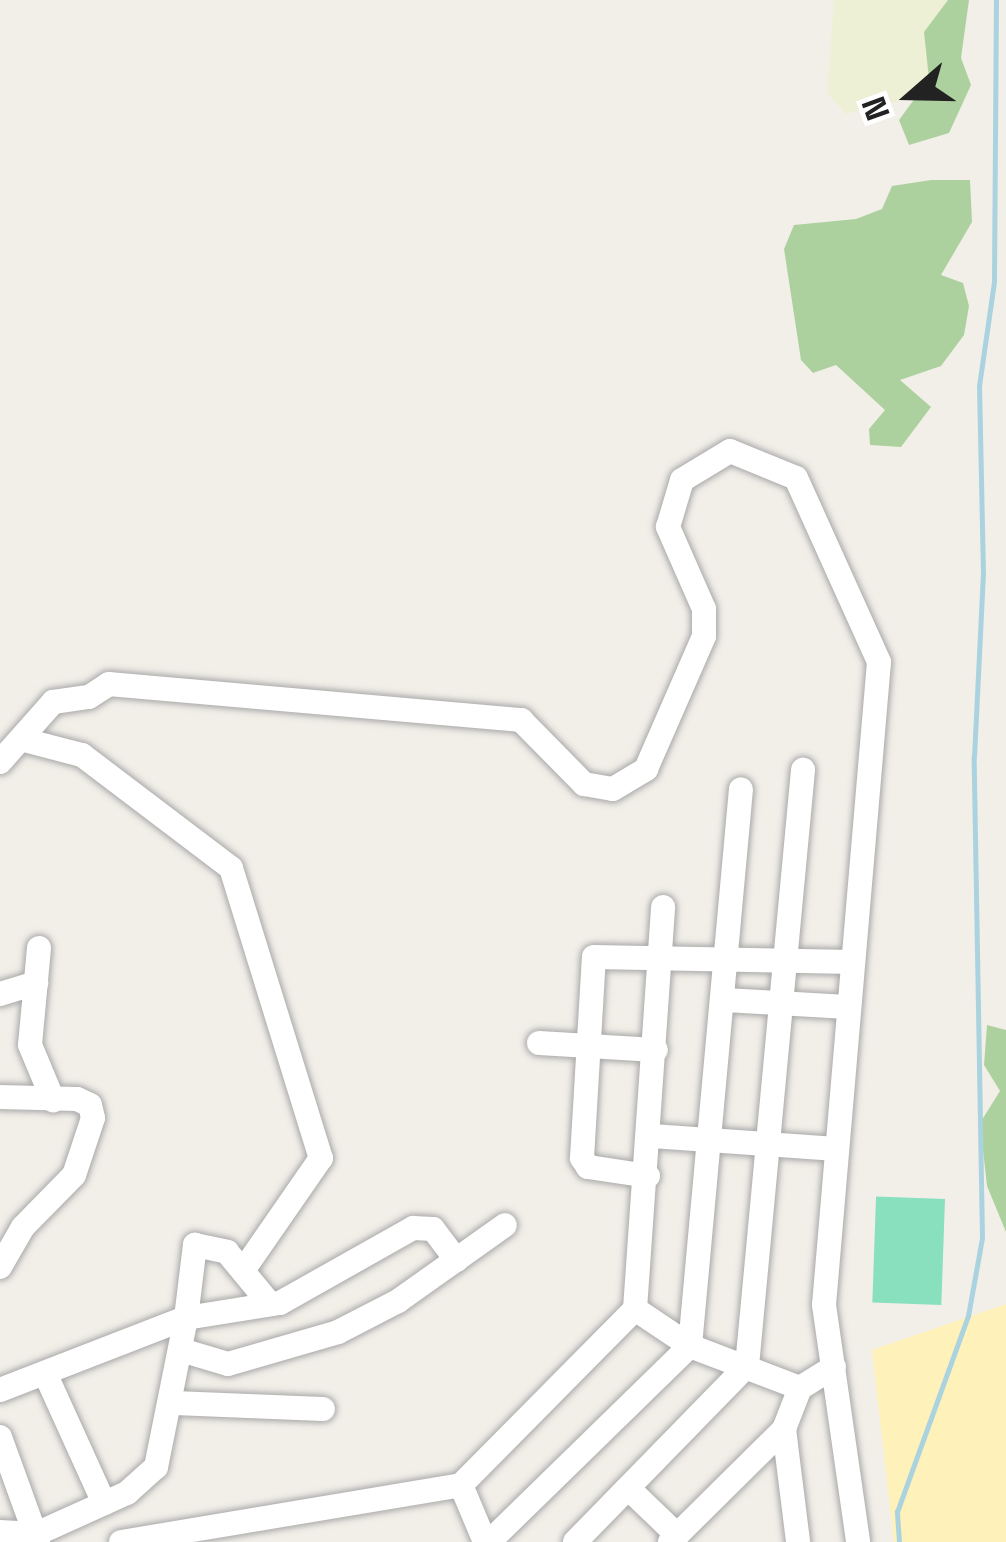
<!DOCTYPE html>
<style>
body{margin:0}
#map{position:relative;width:1006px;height:1542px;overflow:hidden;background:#f2efe9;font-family:"Space Grotesk",sans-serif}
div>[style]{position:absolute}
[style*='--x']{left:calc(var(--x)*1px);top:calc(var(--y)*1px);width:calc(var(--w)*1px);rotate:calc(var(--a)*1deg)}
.farmland>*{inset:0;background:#eef0d5}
.forest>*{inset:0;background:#add19e}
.sand>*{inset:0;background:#fff1ba}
.pitch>*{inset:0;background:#88e0be;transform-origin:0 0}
.stream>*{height:4.5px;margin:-2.25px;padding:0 2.25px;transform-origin:2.25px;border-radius:2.25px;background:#aad3df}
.roads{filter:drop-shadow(0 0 3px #a9a9a9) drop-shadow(0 0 3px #a9a9a9)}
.minor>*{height:24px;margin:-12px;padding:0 12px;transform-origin:12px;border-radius:12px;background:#fff}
span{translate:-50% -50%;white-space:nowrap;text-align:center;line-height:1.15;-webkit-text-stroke:10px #fff;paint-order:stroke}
.north{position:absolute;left:850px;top:36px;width:120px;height:120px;-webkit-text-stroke:9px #fff;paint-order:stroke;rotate:250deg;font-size:33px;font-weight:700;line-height:48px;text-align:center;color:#222}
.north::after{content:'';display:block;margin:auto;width:42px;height:54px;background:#222;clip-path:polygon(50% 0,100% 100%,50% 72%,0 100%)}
</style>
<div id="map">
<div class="farmland">
<div style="clip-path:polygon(834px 0,952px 0,943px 79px,903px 100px,846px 114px,827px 93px)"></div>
</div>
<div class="forest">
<div style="clip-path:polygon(948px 0,969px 0,961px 58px,971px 85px,949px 133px,909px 145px,899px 120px,929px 79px,924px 32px)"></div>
<div style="clip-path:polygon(931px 180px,970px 180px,972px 222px,941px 275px,963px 283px,969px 306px,964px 335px,941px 366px,900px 380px,931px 407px,901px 447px,870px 445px,869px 429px,885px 410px,836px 365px,813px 373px,801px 360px,784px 249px,794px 225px,856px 219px,882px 209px,892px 186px)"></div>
<div style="clip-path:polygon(987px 1025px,1006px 1030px,1006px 1232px,987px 1186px,980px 1123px,1000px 1091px,984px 1065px)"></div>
</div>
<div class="sand">
<div style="clip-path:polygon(1006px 1304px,1006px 1542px,894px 1542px,872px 1350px)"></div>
</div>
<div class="pitch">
<div style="left:945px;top:1199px;width:106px;height:69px;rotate:92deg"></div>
</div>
<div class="stream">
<div style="--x:899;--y:1542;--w:30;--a:-94"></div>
<div style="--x:897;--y:1512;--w:208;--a:-70.1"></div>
<div style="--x:968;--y:1316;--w:79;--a:-79.8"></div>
<div style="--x:982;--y:1238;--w:481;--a:-91"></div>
<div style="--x:974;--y:757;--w:182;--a:-87.2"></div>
<div style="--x:983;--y:575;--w:189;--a:-91.2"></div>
<div style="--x:979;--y:386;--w:105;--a:-81.8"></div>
<div style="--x:994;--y:282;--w:282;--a:-89.6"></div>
</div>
<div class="roads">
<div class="minor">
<div style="--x:24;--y:740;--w:60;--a:14.5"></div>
<div style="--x:82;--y:755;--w:187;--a:37.2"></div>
<div style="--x:231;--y:868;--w:304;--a:72.8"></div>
<div style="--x:321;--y:1158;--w:135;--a:124.7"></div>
<div style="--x:0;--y:762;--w:80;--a:-48.5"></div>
<div style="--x:53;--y:702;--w:36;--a:-8"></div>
<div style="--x:89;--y:697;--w:24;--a:-33"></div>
<div style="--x:109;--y:684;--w:414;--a:5"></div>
<div style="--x:521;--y:720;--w:90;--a:45.5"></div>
<div style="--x:584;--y:784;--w:29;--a:10"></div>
<div style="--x:613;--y:789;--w:39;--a:-31"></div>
<div style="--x:646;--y:769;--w:145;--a:-66.4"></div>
<div style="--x:704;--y:636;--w:27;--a:-90"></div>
<div style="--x:704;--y:609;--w:90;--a:-113.7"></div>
<div style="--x:668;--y:527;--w:49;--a:-73.4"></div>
<div style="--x:682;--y:480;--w:56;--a:-31.1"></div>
<div style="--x:730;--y:451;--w:71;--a:22.2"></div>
<div style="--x:796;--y:478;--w:202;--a:65.7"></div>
<div style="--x:879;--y:662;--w:645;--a:94.89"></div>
<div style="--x:824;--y:1305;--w:239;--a:81.8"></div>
<div style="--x:39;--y:948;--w:97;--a:95.3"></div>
<div style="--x:30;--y:1045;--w:60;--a:67.3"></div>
<div style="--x:0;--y:994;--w:38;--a:-17"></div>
<div style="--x:724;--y:1000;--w:125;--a:3.2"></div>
<div style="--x:539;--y:1043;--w:117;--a:3.4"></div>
<div style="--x:0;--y:1097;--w:77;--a:1.5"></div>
<div style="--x:77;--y:1099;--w:14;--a:25"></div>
<div style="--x:90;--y:1105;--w:13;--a:77"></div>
<div style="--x:93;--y:1118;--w:60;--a:108.4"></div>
<div style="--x:74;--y:1175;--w:73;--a:134.4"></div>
<div style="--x:23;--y:1227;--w:46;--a:119.9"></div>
<div style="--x:652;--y:1136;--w:185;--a:4"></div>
<div style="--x:648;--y:1176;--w:61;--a:-171.5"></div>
<div style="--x:588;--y:1167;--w:11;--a:-124"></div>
<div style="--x:582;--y:1158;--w:201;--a:-86.6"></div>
<div style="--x:594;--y:957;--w:259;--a:1.1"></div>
<div style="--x:635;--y:1309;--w:66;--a:33.9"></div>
<div style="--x:690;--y:1346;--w:118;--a:20.9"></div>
<div style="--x:800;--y:1388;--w:40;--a:-32"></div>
<div style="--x:181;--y:1350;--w:49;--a:16.6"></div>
<div style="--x:228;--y:1364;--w:115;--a:-16.2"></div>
<div style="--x:338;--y:1332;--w:68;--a:-27.3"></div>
<div style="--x:398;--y:1301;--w:131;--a:-35.4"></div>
<div style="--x:45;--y:1373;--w:143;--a:65.6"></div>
<div style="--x:0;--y:1390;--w:199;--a:-21.2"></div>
<div style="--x:186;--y:1318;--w:74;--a:-83"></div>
<div style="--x:195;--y:1245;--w:33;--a:12"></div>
<div style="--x:227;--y:1252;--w:66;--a:50.5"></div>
<div style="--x:174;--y:1403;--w:149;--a:2.3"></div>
<div style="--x:784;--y:1429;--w:114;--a:82.9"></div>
<div style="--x:0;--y:1437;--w:112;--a:70.1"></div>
<div style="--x:461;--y:1485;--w:62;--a:67.2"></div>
<div style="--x:628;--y:1488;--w:68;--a:43.8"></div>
<div style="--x:0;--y:1532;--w:36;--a:3"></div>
<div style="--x:36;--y:1534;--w:100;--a:-24.3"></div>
<div style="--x:127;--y:1493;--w:39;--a:-42"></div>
<div style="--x:156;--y:1467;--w:152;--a:-78.6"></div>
<div style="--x:186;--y:1318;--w:95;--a:-9.1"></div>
<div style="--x:280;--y:1303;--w:153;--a:-29.4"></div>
<div style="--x:413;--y:1228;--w:20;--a:3"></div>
<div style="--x:433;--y:1229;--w:39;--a:53"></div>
<div style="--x:121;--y:1542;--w:345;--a:-9.5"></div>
<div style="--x:461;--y:1485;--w:247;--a:-45.3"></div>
<div style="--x:635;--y:1309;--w:403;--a:-86"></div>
<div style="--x:489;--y:1542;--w:281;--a:-44.3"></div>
<div style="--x:690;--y:1346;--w:559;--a:-84.77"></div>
<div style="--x:575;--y:1542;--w:246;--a:-45.7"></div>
<div style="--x:747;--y:1366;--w:599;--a:-84.63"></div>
<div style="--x:670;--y:1542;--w:161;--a:-44.7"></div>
<div style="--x:784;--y:1429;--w:44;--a:-68.7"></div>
</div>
</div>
<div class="north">N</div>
</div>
